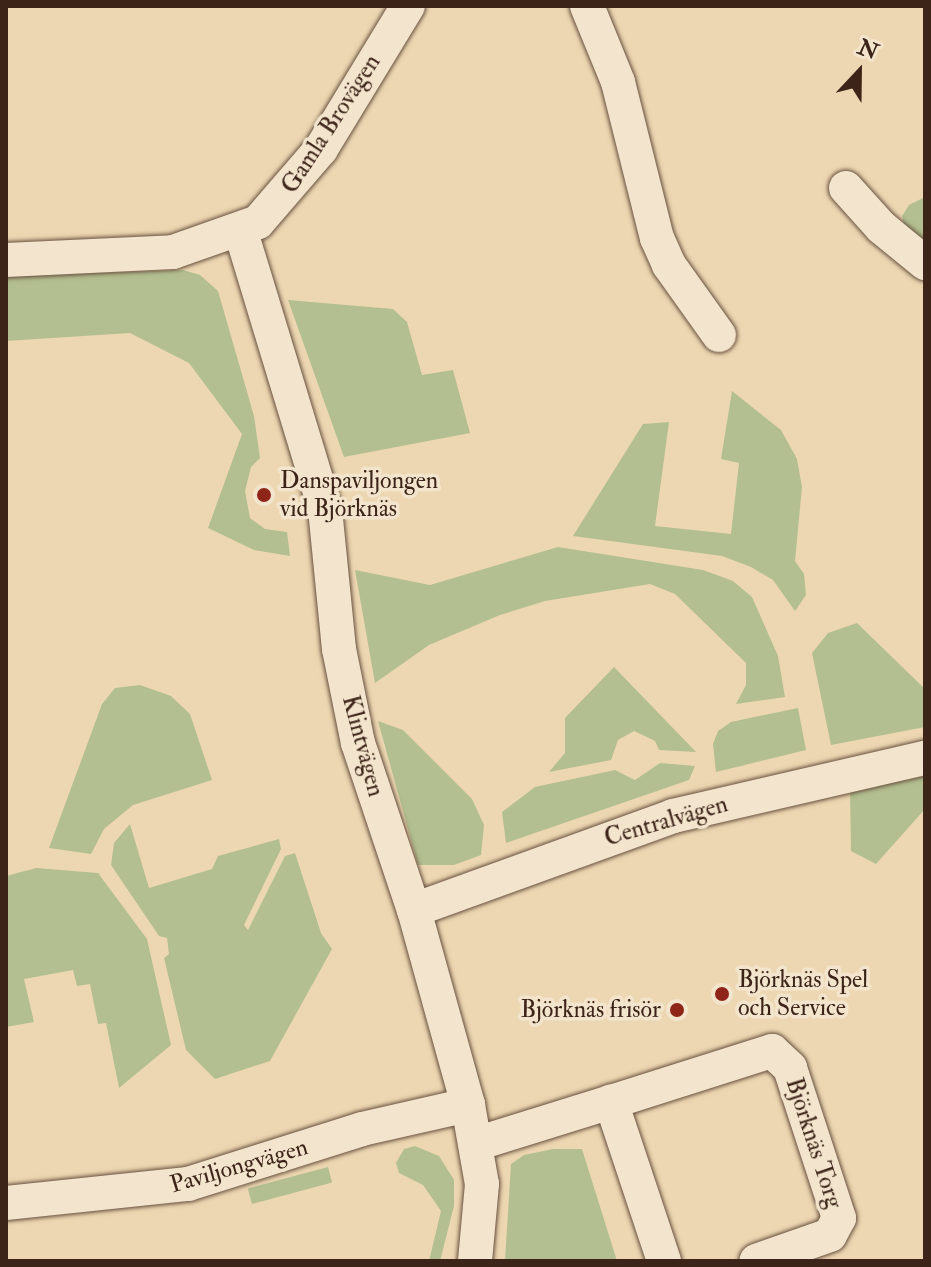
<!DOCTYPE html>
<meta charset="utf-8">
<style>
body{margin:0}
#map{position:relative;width:931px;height:1267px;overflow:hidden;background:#edd7b2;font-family:"IM FELL Double Pica",serif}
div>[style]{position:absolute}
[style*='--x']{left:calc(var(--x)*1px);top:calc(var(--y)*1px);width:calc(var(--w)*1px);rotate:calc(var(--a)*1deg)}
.green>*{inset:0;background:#b3bf90;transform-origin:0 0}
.roads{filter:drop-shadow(0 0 2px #68513f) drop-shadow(0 0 2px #68513f)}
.minor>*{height:34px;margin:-17px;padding:0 17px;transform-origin:17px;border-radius:17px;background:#f3e5cd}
.dots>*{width:22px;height:22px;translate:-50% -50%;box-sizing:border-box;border:4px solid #f3e5cd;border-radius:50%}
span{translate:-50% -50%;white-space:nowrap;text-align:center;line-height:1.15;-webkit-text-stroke:7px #f3e5cd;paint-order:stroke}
.street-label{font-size:24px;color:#3c2419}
.poi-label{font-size:24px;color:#3c2419}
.left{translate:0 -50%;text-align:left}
.right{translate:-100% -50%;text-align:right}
.frame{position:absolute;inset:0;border:8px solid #3c2419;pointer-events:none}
.north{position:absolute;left:819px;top:32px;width:80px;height:80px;-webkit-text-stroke:6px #f3e5cd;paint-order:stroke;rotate:22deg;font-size:22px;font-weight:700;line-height:32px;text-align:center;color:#3c2419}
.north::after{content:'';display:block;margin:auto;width:28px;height:36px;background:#3c2419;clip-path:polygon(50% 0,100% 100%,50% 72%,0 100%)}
</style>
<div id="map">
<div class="green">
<div style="clip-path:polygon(925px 197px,925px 240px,904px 225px,902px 216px,909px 205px)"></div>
<div style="clip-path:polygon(183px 270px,200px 275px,218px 291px,254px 416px,260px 458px,251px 467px,245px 491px,250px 518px,265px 529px,287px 532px,290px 556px,254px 550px,208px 528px,242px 434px,189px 363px,130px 333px,6px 341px,6px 276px)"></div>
<div style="clip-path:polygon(288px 300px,393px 309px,407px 322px,422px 375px,453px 370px,470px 433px,344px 457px)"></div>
<div style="clip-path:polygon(732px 391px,781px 430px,797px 459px,802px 487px,795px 561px,804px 574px,806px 595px,795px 611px,773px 580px,751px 567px,722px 556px,573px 536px,643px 424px,669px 422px,655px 526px,731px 534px,739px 463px,721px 459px)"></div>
<div style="clip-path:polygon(558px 547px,703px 570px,733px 581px,752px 597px,778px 656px,785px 697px,736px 704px,746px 685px,746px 663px,675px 594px,650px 584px,545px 601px,500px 615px,429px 645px,375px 683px,355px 570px,430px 585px)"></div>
<div style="clip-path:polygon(857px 623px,925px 689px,925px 727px,831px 745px,812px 653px,828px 633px)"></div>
<div style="clip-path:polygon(614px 667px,696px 752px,659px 750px,655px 741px,634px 731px,618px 740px,611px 760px,549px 772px,565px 753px,565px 718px)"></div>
<div style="clip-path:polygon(140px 685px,171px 696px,190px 714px,212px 780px,133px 805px,104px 829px,91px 854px,49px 848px,102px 704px,115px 688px)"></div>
<div style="clip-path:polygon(798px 708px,806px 750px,716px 772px,713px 744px,718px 731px,731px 722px)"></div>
<div style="clip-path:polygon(378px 721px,403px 730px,472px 799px,484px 825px,481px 855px,454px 865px,418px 865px)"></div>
<div style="clip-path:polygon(660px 763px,695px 766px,689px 780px,506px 843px,502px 812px,535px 787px,615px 770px,635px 780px)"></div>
<div style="clip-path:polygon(925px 776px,925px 809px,876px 864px,851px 851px,850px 791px)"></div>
<div style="clip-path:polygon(130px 824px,149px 888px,212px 869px,218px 856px,279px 839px,281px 849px,244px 925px,248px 930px,285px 856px,295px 853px,321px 933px,332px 949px,270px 1061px,215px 1079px,186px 1050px,164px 958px,169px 954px,167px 938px,159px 936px,111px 865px,114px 843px)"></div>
<div style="clip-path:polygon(36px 868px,98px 873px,147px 939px,171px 1045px,119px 1088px,106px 1023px,98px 1024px,90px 984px,77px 986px,73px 970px,24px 979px,34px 1022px,6px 1027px,6px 876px)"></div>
<div style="clip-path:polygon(415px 1146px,439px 1156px,454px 1180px,454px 1206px,440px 1261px,429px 1261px,441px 1211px,423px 1185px,399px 1173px,396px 1163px,404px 1149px)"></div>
<div style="clip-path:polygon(553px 1149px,582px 1149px,617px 1261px,505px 1261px,511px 1164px,524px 1155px)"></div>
<div style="left:328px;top:1167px;width:16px;height:83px;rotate:75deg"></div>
</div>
<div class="roads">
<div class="minor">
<div style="--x:587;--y:6;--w:82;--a:67.8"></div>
<div style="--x:618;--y:82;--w:161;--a:76"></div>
<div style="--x:657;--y:238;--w:30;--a:66"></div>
<div style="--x:669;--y:265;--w:86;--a:54.5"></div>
<div style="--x:846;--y:188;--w:52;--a:48.1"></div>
<div style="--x:881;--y:227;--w:57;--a:39.3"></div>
<div style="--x:241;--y:232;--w:289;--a:73.1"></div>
<div style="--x:325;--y:509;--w:141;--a:84.3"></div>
<div style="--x:339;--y:649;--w:96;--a:78.6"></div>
<div style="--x:358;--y:743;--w:176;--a:71.5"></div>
<div style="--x:414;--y:910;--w:202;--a:74.5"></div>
<div style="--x:468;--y:1105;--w:80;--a:80"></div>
<div style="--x:482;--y:1184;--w:77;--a:95.2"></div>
<div style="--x:6;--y:260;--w:167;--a:-2.7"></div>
<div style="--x:173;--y:252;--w:90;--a:-19.4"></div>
<div style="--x:258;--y:222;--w:96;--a:-49.2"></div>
<div style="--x:321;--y:149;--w:167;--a:-58.7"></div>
<div style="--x:414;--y:910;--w:276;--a:-19.9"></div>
<div style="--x:673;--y:816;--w:259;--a:-13"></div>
<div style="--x:476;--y:1144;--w:141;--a:-17.3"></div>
<div style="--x:6;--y:1203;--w:183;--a:-6"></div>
<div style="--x:188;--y:1184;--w:182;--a:-17.5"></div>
<div style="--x:362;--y:1129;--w:109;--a:-12.8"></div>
<div style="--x:664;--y:1261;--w:168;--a:-108.4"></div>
<div style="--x:611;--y:1102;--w:169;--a:-17.6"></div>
<div style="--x:772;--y:1051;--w:25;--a:43"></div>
<div style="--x:790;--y:1068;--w:158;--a:71.9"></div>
<div style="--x:839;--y:1218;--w:19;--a:118"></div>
<div style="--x:830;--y:1235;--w:78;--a:160.6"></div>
</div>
</div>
<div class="dots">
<div style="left:264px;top:495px;background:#8f2418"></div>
<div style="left:722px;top:994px;background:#8f2418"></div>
<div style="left:677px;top:1010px;background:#8f2418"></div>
</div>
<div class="street-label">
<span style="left:331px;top:124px;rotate:-57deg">Gamla Brovägen</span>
<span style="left:363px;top:746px;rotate:75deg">Klintvägen</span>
<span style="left:666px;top:821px;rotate:-16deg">Centralvägen</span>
<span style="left:814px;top:1143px;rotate:72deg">Björknäs Torg</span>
<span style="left:239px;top:1166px;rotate:-16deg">Paviljongvägen</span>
</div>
<div class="poi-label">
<span class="left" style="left:280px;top:495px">Danspaviljongen<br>vid Björknäs</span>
<span class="left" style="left:738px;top:994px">Björknäs Spel<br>och Service</span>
<span class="right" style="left:661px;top:1010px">Björknäs frisör</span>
</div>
<div class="frame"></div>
<div class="north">N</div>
</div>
